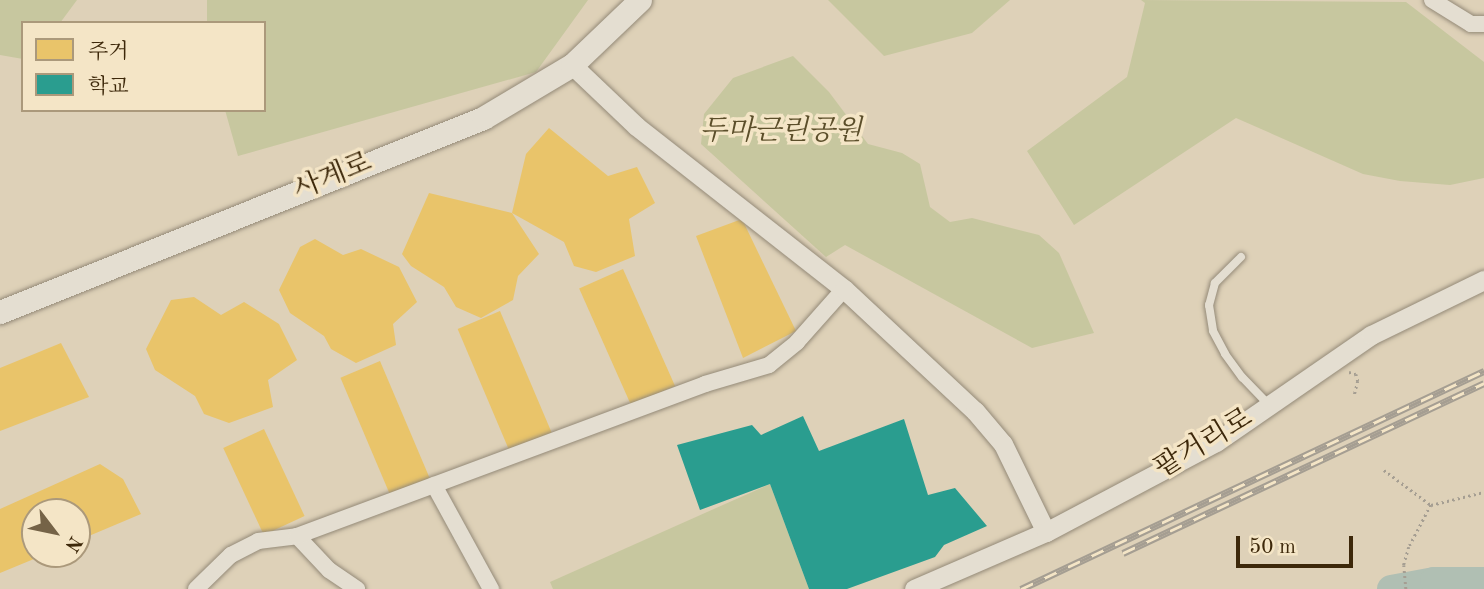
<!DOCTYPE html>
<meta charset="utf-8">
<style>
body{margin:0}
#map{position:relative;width:1484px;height:589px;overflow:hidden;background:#ded1b8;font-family:"Old Standard TT","Noto Serif KR",serif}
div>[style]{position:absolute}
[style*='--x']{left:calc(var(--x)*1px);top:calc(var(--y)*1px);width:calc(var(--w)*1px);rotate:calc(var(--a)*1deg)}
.green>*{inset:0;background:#c7c79f}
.homes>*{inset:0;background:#e9c46a;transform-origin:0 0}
.schools>*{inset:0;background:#2a9d8f}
.river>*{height:28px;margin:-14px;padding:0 14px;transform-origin:14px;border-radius:14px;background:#b0bfb3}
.path>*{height:2.5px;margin-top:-1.25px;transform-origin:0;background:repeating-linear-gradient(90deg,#a59e92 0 2px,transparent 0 5.5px)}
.roads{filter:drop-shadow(0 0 2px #948a78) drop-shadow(0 0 2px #948a78)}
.service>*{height:8px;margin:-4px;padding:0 4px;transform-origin:4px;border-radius:4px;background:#e4ded1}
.minor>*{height:16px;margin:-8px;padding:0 8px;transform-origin:8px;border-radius:8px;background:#e4ded1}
.tertiary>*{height:19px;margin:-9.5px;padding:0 9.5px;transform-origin:9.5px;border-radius:9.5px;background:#e4ded1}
.secondary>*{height:23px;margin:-11.5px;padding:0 11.5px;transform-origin:11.5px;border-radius:11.5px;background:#e4ded1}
.rail>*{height:7px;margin-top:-3.5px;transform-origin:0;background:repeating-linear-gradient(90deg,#f4e5c6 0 13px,#a59e92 0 26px);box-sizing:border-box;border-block:2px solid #a59e92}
span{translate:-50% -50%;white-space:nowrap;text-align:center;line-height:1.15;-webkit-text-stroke:7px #f4e5c6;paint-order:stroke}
.park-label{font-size:28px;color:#5b4e2a;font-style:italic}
.street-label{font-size:28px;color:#3d280a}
.legend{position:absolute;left:21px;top:21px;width:245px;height:91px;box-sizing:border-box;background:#f4e5c6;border:2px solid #ab997b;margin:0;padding:9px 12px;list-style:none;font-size:21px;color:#3d280a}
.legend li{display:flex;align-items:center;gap:14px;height:35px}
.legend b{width:35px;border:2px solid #ab997b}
.north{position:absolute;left:21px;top:498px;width:70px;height:70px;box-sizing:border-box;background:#f4e5c6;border:2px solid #ab997b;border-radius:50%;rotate:122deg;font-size:19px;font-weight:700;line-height:28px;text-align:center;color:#3d280a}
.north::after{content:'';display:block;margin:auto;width:24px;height:32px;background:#756347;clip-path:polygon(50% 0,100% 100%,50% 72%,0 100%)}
.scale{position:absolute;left:1236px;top:536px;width:117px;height:32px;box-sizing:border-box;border:4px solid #3d280a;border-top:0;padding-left:9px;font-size:21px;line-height:24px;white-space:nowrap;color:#3d280a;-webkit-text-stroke:5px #f4e5c6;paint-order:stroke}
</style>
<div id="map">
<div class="green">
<div style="clip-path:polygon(0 0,77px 0,60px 23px,23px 23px,23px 59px,0 55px)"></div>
<div style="clip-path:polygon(207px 0,588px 0,536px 72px,238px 156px,225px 110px,264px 110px,264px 23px,207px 23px)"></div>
<div style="clip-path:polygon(828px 0,1010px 0,972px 33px,884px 56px)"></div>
<div style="clip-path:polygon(1141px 0,1406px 2px,1484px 62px,1484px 178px,1450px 185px,1400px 181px,1363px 174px,1236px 118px,1074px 225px,1027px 151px,1127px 77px,1145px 3px)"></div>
<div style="clip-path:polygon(793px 56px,829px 92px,868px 144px,902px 153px,920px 164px,930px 207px,950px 222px,972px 218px,1039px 235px,1059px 253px,1094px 333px,1032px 348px,845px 245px,826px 257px,701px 144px,704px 114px,733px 78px)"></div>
<div style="clip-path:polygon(770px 484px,809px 589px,553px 589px,550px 582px)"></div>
</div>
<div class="homes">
<div style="clip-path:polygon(549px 128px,608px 176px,637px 167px,655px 203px,629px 219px,635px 256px,596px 272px,574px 266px,564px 242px,512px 213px,526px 154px)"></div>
<div style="clip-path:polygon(429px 193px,512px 213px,539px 254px,518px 276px,513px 300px,481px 318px,456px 307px,444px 287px,411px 266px,402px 254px)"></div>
<div style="clip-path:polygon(742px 219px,796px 331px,743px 358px,696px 236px)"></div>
<div style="clip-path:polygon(315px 239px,343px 255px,361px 249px,399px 267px,417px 302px,393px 324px,396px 345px,356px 363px,331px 349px,324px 336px,290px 313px,279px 290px,300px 247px)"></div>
<div style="left:623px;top:269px;width:128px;height:48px;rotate:66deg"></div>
<div style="clip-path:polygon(194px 297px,221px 315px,244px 302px,279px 324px,297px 360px,268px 380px,273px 407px,229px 423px,204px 414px,195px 396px,155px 370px,146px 349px,171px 300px)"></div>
<div style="left:500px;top:311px;width:137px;height:46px;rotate:67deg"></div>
<div style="clip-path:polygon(61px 343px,89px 397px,0 431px,0 368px)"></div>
<div style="left:380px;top:361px;width:127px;height:43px;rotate:67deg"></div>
<div style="left:264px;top:429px;width:96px;height:45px;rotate:65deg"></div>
<div style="clip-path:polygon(100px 464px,123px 479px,141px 514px,77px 541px,77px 512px,35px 512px,35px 554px,46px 554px,0 573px,0 509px)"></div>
</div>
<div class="schools">
<div style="clip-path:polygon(803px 416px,819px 451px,904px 419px,928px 495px,955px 488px,987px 526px,944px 545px,935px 557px,847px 589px,809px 589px,770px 484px,700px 510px,677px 445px,752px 425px,761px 435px)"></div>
</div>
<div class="river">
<div style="--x:1391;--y:589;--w:44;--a:-10.5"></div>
<div style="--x:1434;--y:581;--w:50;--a:0"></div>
</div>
<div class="path">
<div style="--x:1349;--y:372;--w:7;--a:16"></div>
<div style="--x:1356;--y:374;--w:7;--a:74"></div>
<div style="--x:1358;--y:381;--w:16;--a:104"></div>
<div style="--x:1384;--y:470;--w:59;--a:36.7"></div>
<div style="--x:1431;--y:505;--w:47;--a:117.6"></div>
<div style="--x:1409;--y:547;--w:19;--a:106"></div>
<div style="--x:1404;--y:565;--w:24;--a:85"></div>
<div style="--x:1431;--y:505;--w:55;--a:-13.8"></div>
</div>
<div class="roads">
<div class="service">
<div style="--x:1241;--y:257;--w:37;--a:135"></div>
<div style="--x:1215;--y:283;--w:23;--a:105"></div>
<div style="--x:1209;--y:305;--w:26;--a:81"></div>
<div style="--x:1213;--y:331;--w:26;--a:62"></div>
<div style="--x:1225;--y:354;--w:29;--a:54"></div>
<div style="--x:1242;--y:377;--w:37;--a:46"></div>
</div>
<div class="minor">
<div style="--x:1432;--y:0;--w:46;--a:31.6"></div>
<div style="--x:1471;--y:24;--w:13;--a:0"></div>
<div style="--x:434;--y:485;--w:119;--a:61.3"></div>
<div style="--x:297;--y:536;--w:47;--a:46.7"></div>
<div style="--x:329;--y:570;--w:34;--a:34"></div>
<div style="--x:196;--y:589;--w:49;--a:-44.2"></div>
<div style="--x:231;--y:555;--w:30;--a:-27"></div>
<div style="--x:258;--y:541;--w:39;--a:-7"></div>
<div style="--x:297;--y:536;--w:435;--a:-20.4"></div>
<div style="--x:705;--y:384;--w:67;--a:-16.5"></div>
<div style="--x:769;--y:365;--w:36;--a:-39"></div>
<div style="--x:797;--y:342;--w:71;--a:-48.4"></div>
</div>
<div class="tertiary">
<div style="--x:572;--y:65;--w:88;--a:43.6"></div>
<div style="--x:636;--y:126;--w:264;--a:38.1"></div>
<div style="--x:844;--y:289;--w:179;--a:43"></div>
<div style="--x:975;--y:411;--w:43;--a:49.7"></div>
<div style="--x:1003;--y:444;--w:98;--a:64"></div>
<div style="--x:914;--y:589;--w:144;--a:-23.4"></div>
<div style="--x:1046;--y:532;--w:192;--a:-27.9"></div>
<div style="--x:1216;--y:442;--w:188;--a:-34.6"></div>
<div style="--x:1371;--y:335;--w:126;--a:-26"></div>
</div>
<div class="secondary">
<div style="--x:0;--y:312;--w:521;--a:-21.88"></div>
<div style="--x:483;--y:118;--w:104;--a:-30.8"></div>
<div style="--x:572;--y:65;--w:94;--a:-43.7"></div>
</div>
</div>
<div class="rail">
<div style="--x:1123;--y:553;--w:399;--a:-25.2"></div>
<div style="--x:1021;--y:589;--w:512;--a:-25.21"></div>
</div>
<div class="park-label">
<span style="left:781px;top:132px">두마근린공원</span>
</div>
<div class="street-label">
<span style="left:333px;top:177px;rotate:-22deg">사계로</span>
<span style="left:1204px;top:444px;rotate:-31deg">팥거리로</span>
</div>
<ul class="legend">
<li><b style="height:19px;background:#e9c46a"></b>주거</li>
<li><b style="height:19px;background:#2a9d8f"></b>학교</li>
</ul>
<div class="north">N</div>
<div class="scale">50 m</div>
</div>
